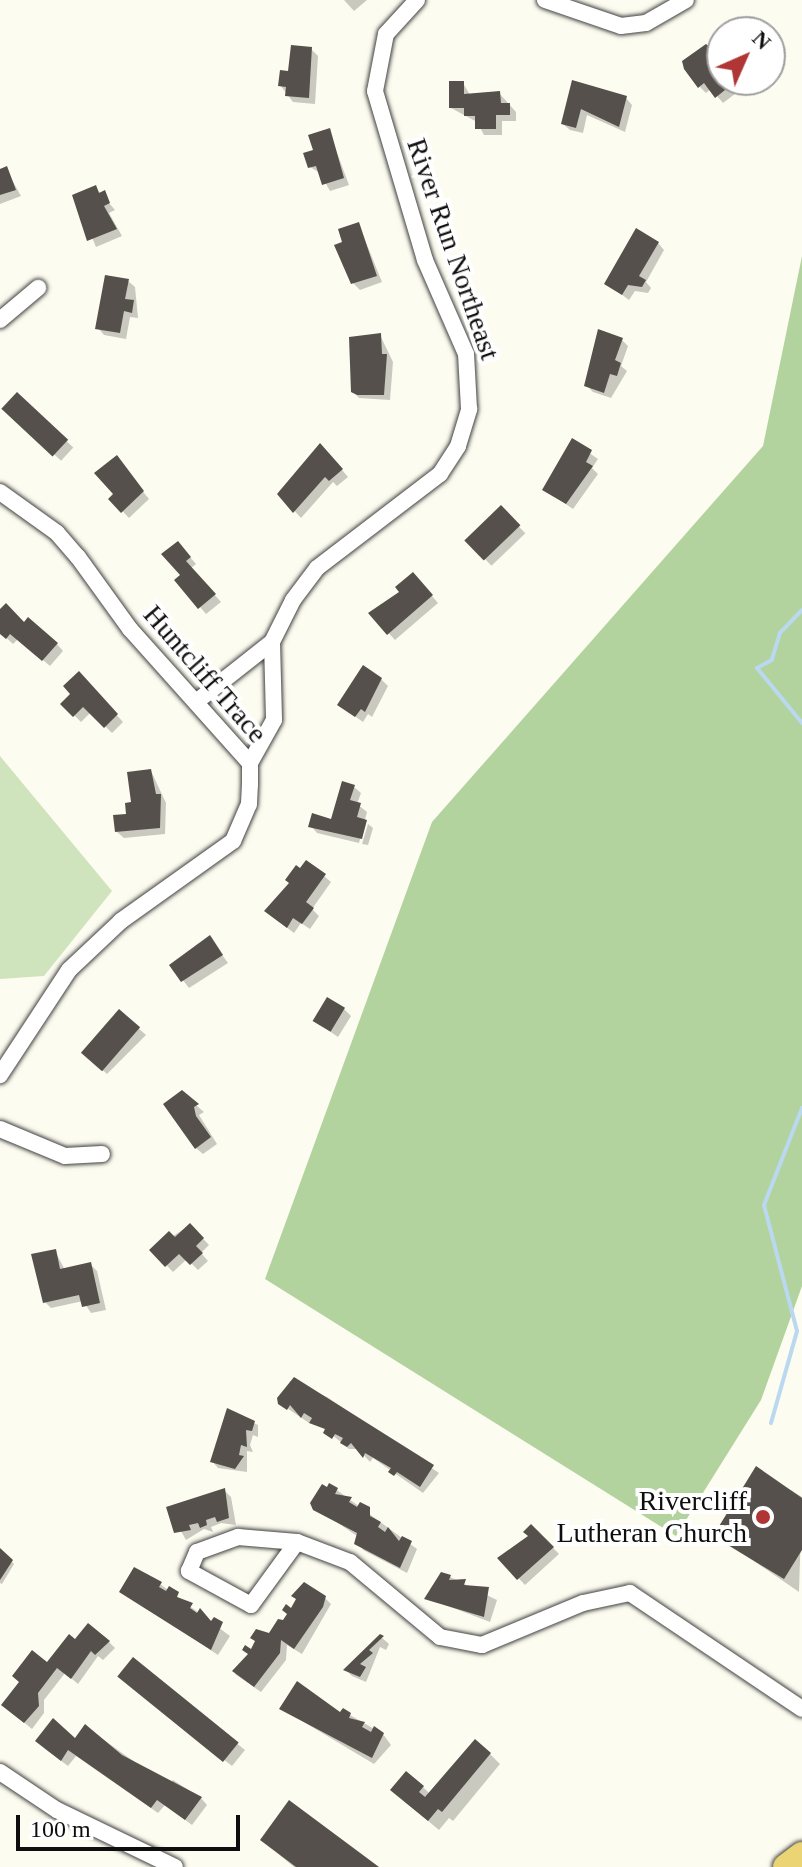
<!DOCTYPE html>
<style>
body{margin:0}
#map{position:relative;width:802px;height:1867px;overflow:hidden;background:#fdfcf0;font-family:"Times New Roman",serif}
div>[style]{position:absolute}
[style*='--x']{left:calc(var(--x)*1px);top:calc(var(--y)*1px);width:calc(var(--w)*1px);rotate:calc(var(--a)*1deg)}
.green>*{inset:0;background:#cfe4bd}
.forest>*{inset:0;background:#b3d39e}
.shadow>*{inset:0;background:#0003;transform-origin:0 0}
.stream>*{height:4px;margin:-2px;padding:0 2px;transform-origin:2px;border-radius:2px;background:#bad8ef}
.building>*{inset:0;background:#55504b;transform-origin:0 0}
.roads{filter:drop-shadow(0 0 2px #414141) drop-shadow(0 0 2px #414141)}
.street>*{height:16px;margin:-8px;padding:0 8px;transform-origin:8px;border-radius:8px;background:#fff}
.primary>*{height:26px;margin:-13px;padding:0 13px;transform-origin:13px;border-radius:13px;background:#ead474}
.dots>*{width:22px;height:22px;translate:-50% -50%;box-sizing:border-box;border:4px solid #fff;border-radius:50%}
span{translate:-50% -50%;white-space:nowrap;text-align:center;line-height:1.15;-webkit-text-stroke:8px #fff;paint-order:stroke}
.street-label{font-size:28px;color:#0e0e0e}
.poi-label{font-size:28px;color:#0e0e0e}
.right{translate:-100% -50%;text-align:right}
.north{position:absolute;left:706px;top:16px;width:80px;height:80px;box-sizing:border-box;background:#fff;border:2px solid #9f9f9f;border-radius:50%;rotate:45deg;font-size:22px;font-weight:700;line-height:32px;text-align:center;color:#0e0e0e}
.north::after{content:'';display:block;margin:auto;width:28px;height:36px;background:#af3635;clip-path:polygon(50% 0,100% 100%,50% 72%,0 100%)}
.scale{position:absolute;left:16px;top:1815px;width:224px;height:36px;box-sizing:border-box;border:4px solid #0e0e0e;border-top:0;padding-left:10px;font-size:24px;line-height:28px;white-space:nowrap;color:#0e0e0e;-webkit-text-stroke:6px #fff;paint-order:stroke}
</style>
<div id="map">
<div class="green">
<div style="clip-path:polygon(0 756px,112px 891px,44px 976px,0 979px)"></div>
</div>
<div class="forest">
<div style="clip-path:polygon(802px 256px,802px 1286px,761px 1400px,676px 1536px,265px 1279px,432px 822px,763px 446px)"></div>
</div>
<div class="shadow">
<div style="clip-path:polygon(344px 0,367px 0,354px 11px)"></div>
<div style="clip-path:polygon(714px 48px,722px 57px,722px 80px,735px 94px,723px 103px,711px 89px,706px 93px,700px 87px)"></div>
<div style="clip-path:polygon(311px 49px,318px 56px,315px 104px,293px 102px,280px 85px)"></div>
<div style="clip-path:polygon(463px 83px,470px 95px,499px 93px,516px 112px,516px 121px,502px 121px,502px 135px,484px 135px,477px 122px,451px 108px)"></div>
<div style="clip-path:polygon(573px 83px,626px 98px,632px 105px,625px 132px,587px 115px,583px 133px,570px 130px,563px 124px)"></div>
<div style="clip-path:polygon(329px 131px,349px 185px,330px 191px,320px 173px,310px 167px)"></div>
<div style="clip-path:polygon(6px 169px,21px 196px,0 204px,0 171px)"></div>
<div style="clip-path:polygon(96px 188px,115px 210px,109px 213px,122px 236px,96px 247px,75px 196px)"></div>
<div style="clip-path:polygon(359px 225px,382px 282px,360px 290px,353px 283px,344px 243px)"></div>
<div style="clip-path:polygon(658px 243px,664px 250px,646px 282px,651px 288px,648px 293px,635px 291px,629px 300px,606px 283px)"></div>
<div style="clip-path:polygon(128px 281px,135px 287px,138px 318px,130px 317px,126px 339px,104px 335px,98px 328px)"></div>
<div style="clip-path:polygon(380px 335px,393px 362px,390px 400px,359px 398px,353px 391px)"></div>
<div style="clip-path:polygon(621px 339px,628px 346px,621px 366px,627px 371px,611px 398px,593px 392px,586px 385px)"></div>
<div style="left:17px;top:395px;width:77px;height:18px;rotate:43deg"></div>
<div style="clip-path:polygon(572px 441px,598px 459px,592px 468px,598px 474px,573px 509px,545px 490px)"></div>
<div style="clip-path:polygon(327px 452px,348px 477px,337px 486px,333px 482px,301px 518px,279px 494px)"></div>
<div style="clip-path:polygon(116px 458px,149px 499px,129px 518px,111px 499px,116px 494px)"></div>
<div style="left:501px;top:508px;width:35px;height:47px;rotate:46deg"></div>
<div style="clip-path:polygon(184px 550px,196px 564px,191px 568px,221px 602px,206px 614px,177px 580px,183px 575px)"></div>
<div style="clip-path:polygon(419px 581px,438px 603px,395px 640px,370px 613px)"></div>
<div style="clip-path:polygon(0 612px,57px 644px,63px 651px,50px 666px,18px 639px,13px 644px,0 632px)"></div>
<div style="clip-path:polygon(381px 679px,388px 686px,372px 717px,368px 714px,363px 722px,339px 705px)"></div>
<div style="clip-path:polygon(85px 680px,123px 722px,112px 733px,91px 712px,81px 722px,63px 704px)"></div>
<div style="clip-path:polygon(151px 771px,166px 803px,165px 834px,124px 838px,117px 832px)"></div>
<div style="clip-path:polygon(354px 787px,361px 793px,357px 804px,367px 812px,359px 843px,317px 833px,311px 826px,333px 821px)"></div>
<div style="clip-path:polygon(368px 824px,373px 828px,368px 845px,362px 844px)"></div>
<div style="clip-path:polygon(324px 876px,331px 882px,312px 909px,319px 916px,310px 929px,301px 923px,294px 933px,273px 917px)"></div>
<div style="clip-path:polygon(209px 937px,228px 963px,189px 988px,172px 966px)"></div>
<div style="clip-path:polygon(344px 1009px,351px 1016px,338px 1037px,315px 1021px)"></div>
<div style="clip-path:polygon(119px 1011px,146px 1035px,107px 1074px,84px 1053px)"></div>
<div style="clip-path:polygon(182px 1093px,204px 1112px,199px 1115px,217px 1144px,203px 1154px,196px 1148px)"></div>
<div style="clip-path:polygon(190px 1225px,209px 1245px,201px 1253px,208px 1261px,198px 1270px,187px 1259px,173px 1272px,152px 1250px)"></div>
<div style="clip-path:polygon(55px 1251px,65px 1270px,90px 1264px,97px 1271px,106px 1310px,91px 1313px,83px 1301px,51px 1308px,45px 1302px)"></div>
<div style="clip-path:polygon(290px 1381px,327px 1397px,439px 1473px,423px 1493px,373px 1458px,370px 1462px,358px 1449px,349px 1449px,312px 1418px,309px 1423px,281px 1404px)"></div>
<div style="clip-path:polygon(228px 1411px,258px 1425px,258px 1437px,253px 1435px,250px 1445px,253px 1452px,247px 1451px,247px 1472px,218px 1468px,212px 1461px)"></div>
<div style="clip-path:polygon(756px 1469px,802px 1497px,799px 1592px,716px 1535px)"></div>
<div style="clip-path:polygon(330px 1485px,417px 1549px,407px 1573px,363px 1550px,357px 1536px,319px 1510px)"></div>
<div style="clip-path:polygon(224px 1490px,231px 1497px,236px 1525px,221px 1523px,211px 1527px,213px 1532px,204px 1529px,186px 1540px,168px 1508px)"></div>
<div style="clip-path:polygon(532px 1526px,559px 1554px,525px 1585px,500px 1559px,531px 1536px)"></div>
<div style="clip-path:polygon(0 1550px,14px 1564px,2px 1584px,0 1583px)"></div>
<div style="clip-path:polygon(450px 1577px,497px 1600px,490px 1622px,427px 1598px)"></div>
<div style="clip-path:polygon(160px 1584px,230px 1636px,218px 1655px,122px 1592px)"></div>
<div style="clip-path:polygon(324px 1597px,331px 1604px,302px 1654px,287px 1645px,286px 1660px,261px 1692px,235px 1674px,292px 1610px)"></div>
<div style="clip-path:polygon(380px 1636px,389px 1644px,386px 1650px,380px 1647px,366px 1682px,352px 1676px,346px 1670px)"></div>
<div style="clip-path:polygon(76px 1642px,109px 1642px,115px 1648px,103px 1660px,98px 1656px,78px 1684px,65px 1673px,44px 1700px,44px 1713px,32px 1729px,10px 1711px,47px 1664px)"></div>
<div style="clip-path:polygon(134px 1660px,245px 1750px,232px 1766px,128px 1684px)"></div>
<div style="clip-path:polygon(282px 1709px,350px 1715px,383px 1734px,391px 1745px,374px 1764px)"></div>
<div style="clip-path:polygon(86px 1727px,168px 1786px,173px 1780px,201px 1798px,207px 1805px,192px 1825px,165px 1805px,158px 1813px,76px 1756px,68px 1766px,44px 1748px,75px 1741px)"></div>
<div style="clip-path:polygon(490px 1754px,500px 1764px,453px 1821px,449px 1818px,439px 1830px,403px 1800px,423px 1787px,430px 1794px)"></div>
<div style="clip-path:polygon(262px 1840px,375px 1867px,294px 1867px)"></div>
</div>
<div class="stream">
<div style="--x:802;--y:610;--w:32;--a:134"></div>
<div style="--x:780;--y:633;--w:28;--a:107"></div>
<div style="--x:772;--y:660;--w:17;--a:152"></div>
<div style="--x:757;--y:668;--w:71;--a:50.7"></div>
<div style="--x:771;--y:1423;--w:96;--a:-74.2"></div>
<div style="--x:797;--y:1331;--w:130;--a:-104.7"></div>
<div style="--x:764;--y:1205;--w:104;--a:-68.6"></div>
</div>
<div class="building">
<div style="clip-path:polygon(706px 44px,722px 56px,720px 74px,730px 86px,715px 98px,704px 83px,698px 88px,684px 69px,682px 61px)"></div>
<div style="clip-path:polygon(291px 45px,312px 47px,309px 98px,285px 96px,286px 87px,278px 86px,280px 70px,288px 71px)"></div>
<div style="clip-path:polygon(572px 80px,627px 96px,619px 127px,581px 109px,576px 128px,561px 124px)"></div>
<div style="clip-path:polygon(449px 81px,464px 81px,464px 94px,500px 91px,501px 103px,510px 103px,510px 115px,496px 115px,496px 129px,475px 129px,475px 116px,464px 116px,464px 108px,449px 108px)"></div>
<div style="clip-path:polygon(330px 128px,344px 178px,322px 185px,316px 166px,308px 168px,303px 153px,313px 150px,308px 135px)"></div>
<div style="clip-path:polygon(7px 166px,16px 190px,0 195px,0 169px)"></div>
<div style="clip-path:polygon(96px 185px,99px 193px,105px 190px,110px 203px,104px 206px,117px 229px,87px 241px,72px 195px)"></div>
<div style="clip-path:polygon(359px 222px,377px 276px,351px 284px,334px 245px,342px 242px,338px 229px)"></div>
<div style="clip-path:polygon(636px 228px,659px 242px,639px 276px,646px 280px,642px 287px,628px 285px,622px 295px,604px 284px)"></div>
<div style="clip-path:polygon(105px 275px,129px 279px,125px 299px,134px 300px,132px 313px,124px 311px,120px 333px,95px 329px)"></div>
<div style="clip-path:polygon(598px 329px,623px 338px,615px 360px,621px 363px,617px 376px,610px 374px,604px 393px,584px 386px)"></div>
<div style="clip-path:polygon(381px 333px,382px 354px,387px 354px,384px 395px,357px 395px,351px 392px,349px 337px)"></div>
<div style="left:17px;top:392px;width:70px;height:23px;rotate:43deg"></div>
<div style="clip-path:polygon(572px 438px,592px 450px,586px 462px,593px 466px,566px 504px,542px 490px)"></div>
<div style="clip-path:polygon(320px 443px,343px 469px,329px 481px,325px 477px,293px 513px,277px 494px)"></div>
<div style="clip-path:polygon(117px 455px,144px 491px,121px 513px,108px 499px,113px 494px,94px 473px)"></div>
<div style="left:501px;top:505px;width:28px;height:51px;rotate:46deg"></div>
<div style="clip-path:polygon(178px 541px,191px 557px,186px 561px,216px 594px,198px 609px,174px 580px,180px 575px,161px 554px)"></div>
<div style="clip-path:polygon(413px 572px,433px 595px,387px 635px,368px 613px,399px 592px,395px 587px)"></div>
<div style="clip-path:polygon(6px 603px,24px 622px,28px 617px,58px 643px,42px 661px,10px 634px,6px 639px,0 634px,0 609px)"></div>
<div style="clip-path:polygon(363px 665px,382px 678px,365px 712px,361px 709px,355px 717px,337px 705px)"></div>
<div style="clip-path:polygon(79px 671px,118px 714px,104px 728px,83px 707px,73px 717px,60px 704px,70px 694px,63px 686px)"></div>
<div style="clip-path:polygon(151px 769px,156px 794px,161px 794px,160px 828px,115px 832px,113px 815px,126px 814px,125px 803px,131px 802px,127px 772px)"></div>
<div style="clip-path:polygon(342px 781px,355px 785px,350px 800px,361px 803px,357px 817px,367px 820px,362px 839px,308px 827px,312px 813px,331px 819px)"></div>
<div style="clip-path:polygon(306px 860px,326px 874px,306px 902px,314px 908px,302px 924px,293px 918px,287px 928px,264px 911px,289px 883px,285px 880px,296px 865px,300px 868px)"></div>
<div style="clip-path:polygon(210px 935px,223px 955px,181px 982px,169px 965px)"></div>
<div style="left:327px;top:997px;width:21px;height:28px;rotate:31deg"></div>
<div style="left:119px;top:1009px;width:28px;height:58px;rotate:41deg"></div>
<div style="clip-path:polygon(182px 1090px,199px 1104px,194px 1107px,196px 1116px,211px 1137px,195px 1149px,163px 1104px)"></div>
<div style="clip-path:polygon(190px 1223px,204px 1238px,196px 1246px,203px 1253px,190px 1265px,179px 1254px,165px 1267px,149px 1250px,169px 1231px,175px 1237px)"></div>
<div style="clip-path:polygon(56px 1249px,60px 1269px,91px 1262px,100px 1303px,82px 1307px,79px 1295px,43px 1303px,31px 1254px)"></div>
<div style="clip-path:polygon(294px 1377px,434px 1465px,420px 1487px,397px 1472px,394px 1476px,388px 1472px,391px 1468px,365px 1453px,363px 1458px,351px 1443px,347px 1447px,340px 1443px,343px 1438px,335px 1434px,332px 1439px,323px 1433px,325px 1429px,309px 1423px,312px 1418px,304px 1413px,301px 1418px,290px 1405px,287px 1410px,278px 1404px,277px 1398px)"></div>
<div style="clip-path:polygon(227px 1408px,255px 1421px,252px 1431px,246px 1430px,247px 1447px,241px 1445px,239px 1455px,244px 1456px,235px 1469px,210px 1462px)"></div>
<div style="clip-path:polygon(756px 1466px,802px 1498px,802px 1550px,784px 1579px,713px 1536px)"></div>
<div style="clip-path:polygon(329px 1483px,338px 1488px,335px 1494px,352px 1497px,349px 1502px,357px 1507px,360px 1502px,370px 1507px,370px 1516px,381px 1522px,378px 1527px,385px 1532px,388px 1527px,399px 1541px,402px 1536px,412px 1541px,400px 1568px,354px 1544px,357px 1533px,313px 1510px,310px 1503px,322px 1484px,327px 1487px)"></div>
<div style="clip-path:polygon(225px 1488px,229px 1518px,217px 1522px,215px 1517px,206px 1520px,207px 1525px,200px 1528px,198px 1523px,189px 1525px,191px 1530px,174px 1533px,166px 1507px)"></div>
<div style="clip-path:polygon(531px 1524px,554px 1547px,517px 1580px,497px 1558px,528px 1536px,523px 1532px)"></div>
<div style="clip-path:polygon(0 1548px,13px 1560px,0 1580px)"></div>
<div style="clip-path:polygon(134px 1567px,162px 1582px,159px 1587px,166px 1591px,169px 1586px,179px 1592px,177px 1597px,193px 1603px,190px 1608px,197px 1613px,200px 1608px,211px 1621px,214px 1617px,223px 1622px,211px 1650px,119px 1592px)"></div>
<div style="clip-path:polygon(441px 1572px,451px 1575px,449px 1580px,466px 1579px,464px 1585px,489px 1587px,484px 1617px,424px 1599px)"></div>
<div style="clip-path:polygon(304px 1582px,326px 1596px,323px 1607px,294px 1649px,281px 1640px,280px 1653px,254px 1687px,232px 1671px,248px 1654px,242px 1650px,245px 1645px,251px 1649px,255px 1641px,250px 1638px,256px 1629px,269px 1633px,278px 1619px,283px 1620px,287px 1614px,282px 1610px,286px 1604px,291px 1608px,296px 1599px,291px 1596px)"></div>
<div style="clip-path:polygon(88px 1623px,110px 1641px,95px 1655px,91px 1651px,71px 1679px,57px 1668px,38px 1693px,39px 1706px,24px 1723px,1px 1705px,19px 1682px,12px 1676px,32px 1650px,47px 1662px,69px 1634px,75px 1639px)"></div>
<div style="clip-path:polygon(380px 1634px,384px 1636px,369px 1650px,373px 1653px,360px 1664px,366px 1667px,360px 1677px,343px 1670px)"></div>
<div style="left:133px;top:1657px;width:136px;height:25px;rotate:39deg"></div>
<div style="clip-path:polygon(297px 1681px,340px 1712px,343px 1708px,351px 1713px,349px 1718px,365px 1722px,362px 1727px,371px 1732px,374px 1726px,384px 1733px,372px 1758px,279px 1709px)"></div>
<div style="clip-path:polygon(53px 1718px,75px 1738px,85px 1724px,122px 1755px,202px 1797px,185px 1820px,157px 1800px,151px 1808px,68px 1750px,61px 1761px,35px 1741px)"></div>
<div style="clip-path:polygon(475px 1739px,491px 1753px,442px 1812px,438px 1809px,428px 1821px,390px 1790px,406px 1771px,424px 1786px,419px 1792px,425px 1797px)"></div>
<div style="clip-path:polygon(289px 1800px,379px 1867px,296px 1867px,260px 1840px)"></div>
</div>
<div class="roads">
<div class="street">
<div style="--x:545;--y:0;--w:80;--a:18.9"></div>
<div style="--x:621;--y:26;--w:25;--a:-7"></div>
<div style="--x:646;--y:23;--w:46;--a:-29.9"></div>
<div style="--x:0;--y:320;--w:50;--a:-40.1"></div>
<div style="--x:0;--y:492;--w:70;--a:35.7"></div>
<div style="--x:57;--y:533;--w:32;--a:49"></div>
<div style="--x:78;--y:557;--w:89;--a:54.2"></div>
<div style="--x:130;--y:629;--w:180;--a:48.2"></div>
<div style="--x:250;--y:763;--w:21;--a:90"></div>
<div style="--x:250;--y:784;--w:20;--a:93"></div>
<div style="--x:249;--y:804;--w:40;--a:113.4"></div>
<div style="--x:233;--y:841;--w:138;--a:144.5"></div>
<div style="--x:121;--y:921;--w:71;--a:136.7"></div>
<div style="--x:69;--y:970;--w:126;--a:123.3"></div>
<div style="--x:272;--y:642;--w:47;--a:-63.4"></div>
<div style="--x:293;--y:600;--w:40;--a:-53"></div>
<div style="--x:317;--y:568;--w:155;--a:-37.4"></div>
<div style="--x:440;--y:474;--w:33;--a:-57"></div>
<div style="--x:458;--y:446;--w:39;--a:-73"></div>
<div style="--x:469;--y:409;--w:55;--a:-93.1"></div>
<div style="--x:466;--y:354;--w:103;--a:-113.6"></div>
<div style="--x:425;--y:260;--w:176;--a:-106.5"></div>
<div style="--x:375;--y:91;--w:58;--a:-79.1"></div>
<div style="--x:386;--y:34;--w:46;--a:-47.6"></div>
<div style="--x:196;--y:702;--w:97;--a:-38.3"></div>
<div style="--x:272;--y:642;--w:78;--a:88.5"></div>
<div style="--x:274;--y:720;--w:49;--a:119.2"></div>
<div style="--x:0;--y:1129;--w:70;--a:22.6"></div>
<div style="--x:65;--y:1156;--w:37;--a:-3"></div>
<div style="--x:297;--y:1542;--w:78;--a:126.1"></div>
<div style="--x:251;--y:1605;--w:71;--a:-151.3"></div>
<div style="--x:189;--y:1571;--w:21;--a:-67"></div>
<div style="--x:197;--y:1552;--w:44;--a:-20.1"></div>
<div style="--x:238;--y:1537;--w:59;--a:4.8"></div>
<div style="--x:297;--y:1542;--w:57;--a:20.7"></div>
<div style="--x:350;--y:1562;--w:117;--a:39.8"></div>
<div style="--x:440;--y:1637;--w:43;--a:10.8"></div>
<div style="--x:482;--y:1645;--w:109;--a:-22.6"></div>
<div style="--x:583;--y:1603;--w:48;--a:-12"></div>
<div style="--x:630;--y:1593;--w:207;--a:34"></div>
<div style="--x:0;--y:1772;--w:69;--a:33.7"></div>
<div style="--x:57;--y:1810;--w:131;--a:25.8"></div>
</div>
<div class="primary">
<div style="--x:786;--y:1867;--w:20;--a:-37"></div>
</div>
</div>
<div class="dots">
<div style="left:763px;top:1517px;background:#af3635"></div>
</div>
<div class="street-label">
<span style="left:453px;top:249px;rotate:71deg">River Run Northeast</span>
<span style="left:205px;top:674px;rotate:49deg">Huntcliff Trace</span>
</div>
<div class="poi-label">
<span class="right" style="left:747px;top:1517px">Rivercliff<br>Lutheran Church</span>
</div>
<div class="north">N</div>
<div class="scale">100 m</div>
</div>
